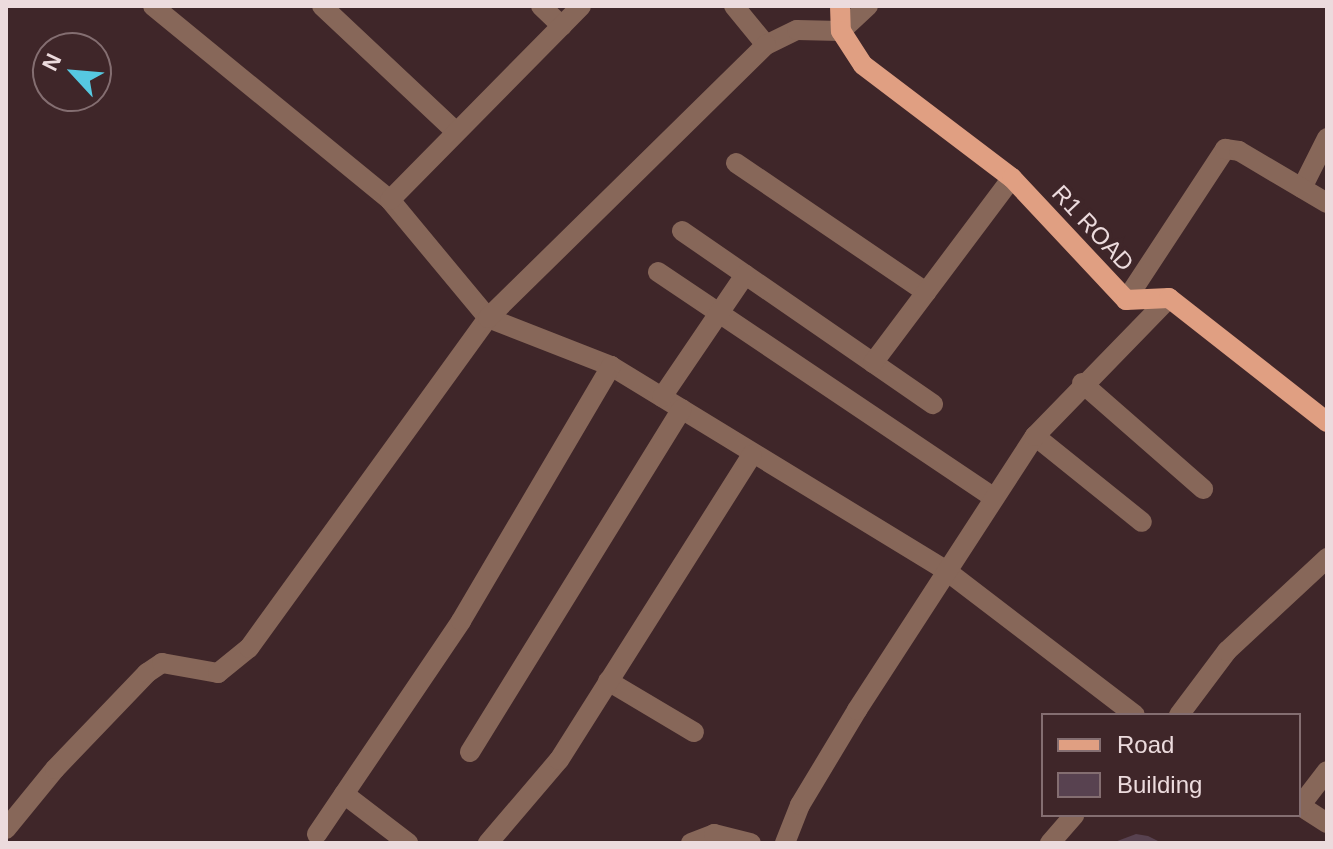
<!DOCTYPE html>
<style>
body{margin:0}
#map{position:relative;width:1333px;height:849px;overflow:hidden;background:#3f2629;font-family:Arial,sans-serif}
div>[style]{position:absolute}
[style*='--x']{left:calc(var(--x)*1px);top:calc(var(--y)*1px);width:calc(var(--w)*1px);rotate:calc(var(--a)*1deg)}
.building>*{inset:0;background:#584250}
.minor>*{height:20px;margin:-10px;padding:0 10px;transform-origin:10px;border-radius:10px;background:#876759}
.major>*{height:20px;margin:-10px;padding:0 10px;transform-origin:10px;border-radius:10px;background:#e09f82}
span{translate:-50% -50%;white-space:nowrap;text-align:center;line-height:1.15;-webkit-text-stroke:7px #3f2629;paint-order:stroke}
.street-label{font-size:24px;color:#ecdbdd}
.frame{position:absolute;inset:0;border:8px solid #ecdbdd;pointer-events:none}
.legend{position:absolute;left:1041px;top:713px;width:260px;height:104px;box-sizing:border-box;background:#3f2629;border:2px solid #846e71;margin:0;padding:10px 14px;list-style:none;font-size:24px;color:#ecdbdd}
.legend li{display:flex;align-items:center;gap:16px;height:40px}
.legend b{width:40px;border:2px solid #846e71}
.north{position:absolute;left:32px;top:32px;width:80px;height:80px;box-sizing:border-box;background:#3f2629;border:2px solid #846e71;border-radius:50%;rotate:296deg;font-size:22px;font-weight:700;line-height:32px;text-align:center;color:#ecdbdd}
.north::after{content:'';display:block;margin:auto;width:28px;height:36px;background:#56c9e1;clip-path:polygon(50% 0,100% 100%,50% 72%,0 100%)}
</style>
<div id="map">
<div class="building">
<div style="clip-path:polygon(1136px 834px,1148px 836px,1162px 843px,1112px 843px)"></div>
</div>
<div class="minor">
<div style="--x:153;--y:6;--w:306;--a:39.3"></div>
<div style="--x:390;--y:200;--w:153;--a:50.3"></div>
<div style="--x:488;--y:318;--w:132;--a:21.3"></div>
<div style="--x:611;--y:366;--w:395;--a:31.4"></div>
<div style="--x:948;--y:572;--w:235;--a:37.4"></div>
<div style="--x:322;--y:6;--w:183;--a:43.2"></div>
<div style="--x:541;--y:6;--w:29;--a:44"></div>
<div style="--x:734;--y:6;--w:50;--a:50.6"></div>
<div style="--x:766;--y:45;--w:34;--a:-26"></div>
<div style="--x:797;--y:30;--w:44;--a:1.3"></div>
<div style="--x:841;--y:31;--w:37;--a:-43"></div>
<div style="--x:736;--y:163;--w:230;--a:34.2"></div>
<div style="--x:1302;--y:188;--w:56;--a:-63.4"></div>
<div style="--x:390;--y:200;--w:272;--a:-45.4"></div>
<div style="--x:682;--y:231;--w:305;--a:34.6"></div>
<div style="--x:658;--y:272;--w:405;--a:33.9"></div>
<div style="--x:1126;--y:300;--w:181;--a:-56.7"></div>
<div style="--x:1225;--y:149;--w:14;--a:8"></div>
<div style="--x:1239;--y:151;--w:102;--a:30.6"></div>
<div style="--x:873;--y:363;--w:231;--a:-53.1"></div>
<div style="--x:1082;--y:383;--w:161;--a:41.2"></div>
<div style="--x:662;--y:397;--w:148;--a:-55.8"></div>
<div style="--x:1035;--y:436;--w:137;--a:38.8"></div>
<div style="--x:608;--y:681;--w:100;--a:30.7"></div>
<div style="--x:1179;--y:715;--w:80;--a:-53.1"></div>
<div style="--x:1227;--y:651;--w:137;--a:-42.9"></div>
<div style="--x:470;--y:752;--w:403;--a:-58.3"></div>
<div style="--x:344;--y:794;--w:81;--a:37.4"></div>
<div style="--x:1299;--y:805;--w:33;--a:33"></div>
<div style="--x:1300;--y:806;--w:44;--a:-52.4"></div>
<div style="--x:6;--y:829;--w:77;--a:-50.8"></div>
<div style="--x:55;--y:769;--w:133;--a:-46.2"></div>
<div style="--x:147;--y:673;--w:18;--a:-34"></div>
<div style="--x:162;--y:663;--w:57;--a:10.1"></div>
<div style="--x:218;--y:673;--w:40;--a:-39"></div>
<div style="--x:249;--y:648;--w:407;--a:-54.1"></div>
<div style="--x:488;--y:318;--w:390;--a:-44.5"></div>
<div style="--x:317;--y:834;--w:257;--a:-55.9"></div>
<div style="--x:461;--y:621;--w:296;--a:-59.5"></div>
<div style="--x:488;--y:843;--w:109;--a:-49.5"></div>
<div style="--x:559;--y:760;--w:361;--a:-57.7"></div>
<div style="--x:691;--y:843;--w:25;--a:-21"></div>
<div style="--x:714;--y:834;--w:38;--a:14"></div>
<div style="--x:785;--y:843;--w:41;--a:-68.5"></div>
<div style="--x:800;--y:805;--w:111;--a:-59"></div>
<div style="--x:857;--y:710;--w:327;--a:-57"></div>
<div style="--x:1035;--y:436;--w:192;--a:-45.8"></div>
<div style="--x:1050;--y:843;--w:37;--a:-49"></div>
</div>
<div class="major">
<div style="--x:840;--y:6;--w:25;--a:88"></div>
<div style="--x:841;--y:31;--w:40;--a:57.1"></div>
<div style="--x:863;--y:65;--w:187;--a:37.2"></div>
<div style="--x:1012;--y:178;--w:167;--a:46.9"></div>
<div style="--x:1126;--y:300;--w:43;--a:-2.7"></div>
<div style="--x:1169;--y:298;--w:201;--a:38.1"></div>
</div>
<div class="street-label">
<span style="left:1093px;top:228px;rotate:47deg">R1 ROAD</span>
</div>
<div class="frame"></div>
<ul class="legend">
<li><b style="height:10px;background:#e09f82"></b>Road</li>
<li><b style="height:22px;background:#584250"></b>Building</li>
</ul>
<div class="north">N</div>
</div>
